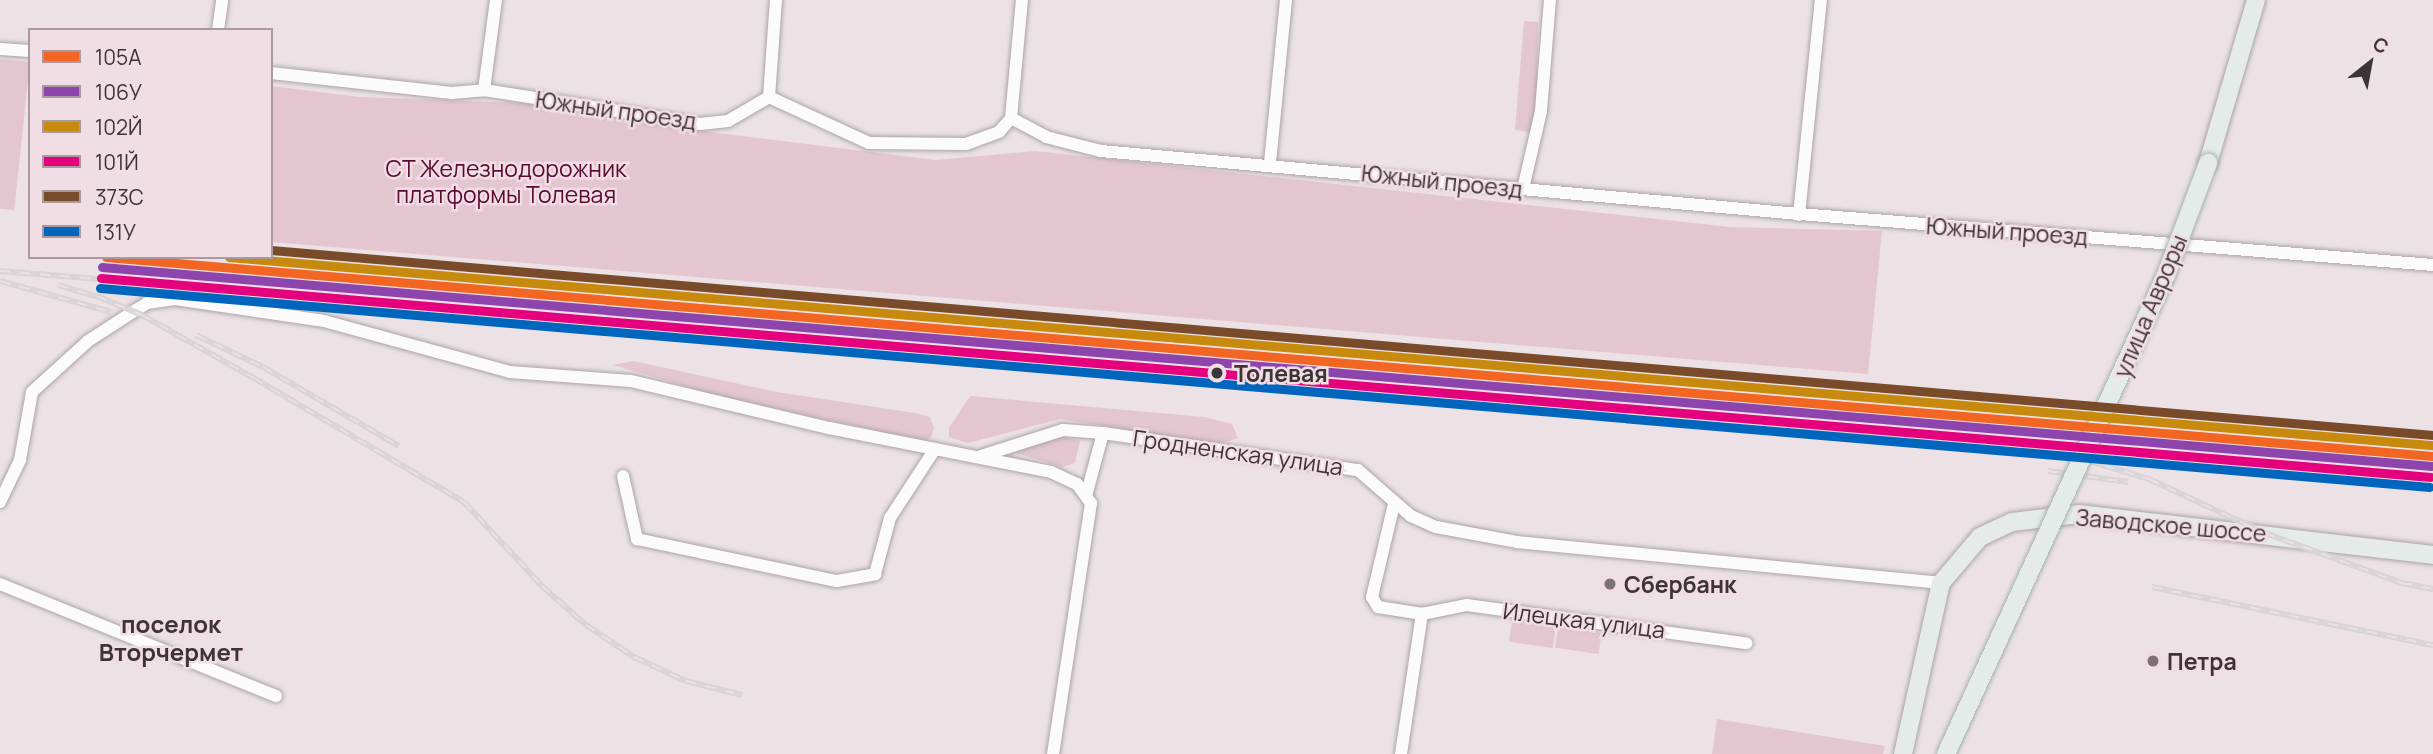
<!DOCTYPE html>
<meta charset="utf-8">
<style>
body{margin:0}
#map{position:relative;width:2433px;height:754px;overflow:hidden;background:#ece2e5;font-family:Manrope,sans-serif}
div>[style]{position:absolute}
[style*='--x']{left:calc(var(--x)*1px);top:calc(var(--y)*1px);width:calc(var(--w)*1px);rotate:calc(var(--a)*1deg)}
.green>*{inset:0;background:#e3c6d0;transform-origin:0 0}
.roads{filter:drop-shadow(0 0 2px #aba4a6) drop-shadow(0 0 2px #aba4a6)}
.street>*{height:12px;margin:-6px;padding:0 6px;transform-origin:6px;border-radius:6px;background:#fcfbfb}
.primary>*{height:18px;margin:-9px;padding:0 9px;transform-origin:9px;border-radius:9px;background:#e4ebe8}
.rail>*{height:6px;margin-top:-3px;transform-origin:0;background:repeating-linear-gradient(90deg,#f1dde4 0 10px,#d7d4d5 0 20px);box-sizing:border-box;border-block:2px solid #d7d4d5}
.bridges{filter:drop-shadow(0 0 2px #a6b1ab) drop-shadow(0 0 2px #a6b1ab)}
.primary-bridge>*{height:18px;margin:-9px;padding:0 9px;transform-origin:9px;border-radius:9px;background:#e4ebe8}
.rail-1>*{height:9px;margin:-4.5px;padding:0 4.5px;transform-origin:4.5px;border-radius:4.5px;background:#f26522}
.rail-2>*{height:9px;margin:-4.5px;padding:0 4.5px;transform-origin:4.5px;border-radius:4.5px;background:#8e44ad}
.rail-3>*{height:9px;margin:-4.5px;padding:0 4.5px;transform-origin:4.5px;border-radius:4.5px;background:#c88a0e}
.rail-4>*{height:9px;margin:-4.5px;padding:0 4.5px;transform-origin:4.5px;border-radius:4.5px;background:#e5007d}
.rail-5>*{height:9px;margin:-4.5px;padding:0 4.5px;transform-origin:4.5px;border-radius:4.5px;background:#7a4b2a}
.rail-6>*{height:9px;margin:-4.5px;padding:0 4.5px;transform-origin:4.5px;border-radius:4.5px;background:#0065bd}
.dots>*{width:19px;height:19px;translate:-50% -50%;box-sizing:border-box;border:4px solid #f1dde4;border-radius:50%}
span{translate:-50% -50%;white-space:nowrap;text-align:center;line-height:1.15;-webkit-text-stroke:5px #f1dde4;paint-order:stroke}
.street-label{font-size:23px;color:#3c3537}
.park-label{font-size:23px;color:#5a0a33}
.stop-label{font-size:23px;color:#3c3537;font-weight:700}
.left{translate:0 -50%;text-align:left}
.poi-label{font-size:23px;color:#3c3537;font-weight:700}
.neighbourhood-label{font-size:24px;color:#3c3537;font-weight:700}
.legend{position:absolute;left:28px;top:28px;width:245px;height:231px;box-sizing:border-box;background:#f1dde4;border:2px solid #a99a9f;margin:0;padding:9px 12px;list-style:none;font-size:21px;color:#3c3537}
.legend li{display:flex;align-items:center;gap:14px;height:35px}
.legend b{width:35px;border:2px solid #a99a9f}
.north{position:absolute;left:2335px;top:28px;width:70px;height:70px;-webkit-text-stroke:5px #f1dde4;paint-order:stroke;rotate:31deg;font-size:19px;font-weight:700;line-height:28px;text-align:center;color:#3c3537}
.north::after{content:'';display:block;margin:auto;width:24px;height:32px;background:#3c3537;clip-path:polygon(50% 0,100% 100%,50% 72%,0 100%)}
</style>
<div id="map">
<div class="green">
<div style="clip-path:polygon(1524px 21px,1538px 22px,1536px 111px,1530px 132px,1515px 130px)"></div>
<div style="left:0;top:59px;width:30px;height:149px;rotate:6deg"></div>
<div style="clip-path:polygon(271px 86px,360px 97px,525px 103px,676px 128px,936px 160px,1035px 151px,1730px 227px,1882px 231px,1868px 374px,271px 242px)"></div>
<div style="clip-path:polygon(633px 361px,777px 392px,915px 413px,930px 417px,934px 428px,931px 438px,922px 441px,723px 397px,613px 365px)"></div>
<div style="clip-path:polygon(970px 396px,1204px 417px,1232px 424px,1238px 438px,1220px 444px,1060px 419px,968px 443px,949px 437px,949px 428px)"></div>
<div style="clip-path:polygon(1064px 437px,1080px 441px,1075px 463px,1062px 467px,1016px 453px,1022px 447px)"></div>
<div style="left:1512px;top:621px;width:44px;height:21px;rotate:8deg"></div>
<div style="left:1558px;top:627px;width:44px;height:21px;rotate:8deg"></div>
<div style="clip-path:polygon(1717px 719px,1885px 746px,1883px 754px,1712px 754px)"></div>
</div>
<div class="roads">
<div class="street">
<div style="--x:496;--y:0;--w:91;--a:97.6"></div>
<div style="--x:484;--y:90;--w:219;--a:8.9"></div>
<div style="--x:700;--y:124;--w:28;--a:-6"></div>
<div style="--x:728;--y:121;--w:48;--a:-30.3"></div>
<div style="--x:218;--y:30;--w:30;--a:-82"></div>
<div style="--x:0;--y:49;--w:30;--a:4"></div>
<div style="--x:271;--y:73;--w:182;--a:6.3"></div>
<div style="--x:452;--y:93;--w:32;--a:-5"></div>
<div style="--x:769;--y:97;--w:110;--a:24.7"></div>
<div style="--x:869;--y:143;--w:97;--a:0.6"></div>
<div style="--x:966;--y:144;--w:35;--a:-20"></div>
<div style="--x:999;--y:132;--w:18;--a:-49"></div>
<div style="--x:769;--y:97;--w:97;--a:-85.9"></div>
<div style="--x:1011;--y:118;--w:40;--a:28"></div>
<div style="--x:1046;--y:137;--w:57;--a:14.3"></div>
<div style="--x:1101;--y:151;--w:689;--a:5.16"></div>
<div style="--x:1787;--y:213;--w:648;--a:4.6"></div>
<div style="--x:1011;--y:118;--w:119;--a:-84.7"></div>
<div style="--x:1270;--y:163;--w:164;--a:-84.4"></div>
<div style="--x:1523;--y:189;--w:80;--a:-77"></div>
<div style="--x:1541;--y:111;--w:111;--a:-85.4"></div>
<div style="--x:1799;--y:215;--w:216;--a:-84.2"></div>
<div style="--x:981;--y:456;--w:86;--a:-17.6"></div>
<div style="--x:1063;--y:430;--w:40;--a:4.3"></div>
<div style="--x:1103;--y:433;--w:258;--a:8.3"></div>
<div style="--x:1358;--y:470;--w:70;--a:41"></div>
<div style="--x:1411;--y:516;--w:27;--a:24"></div>
<div style="--x:1436;--y:527;--w:82;--a:10.5"></div>
<div style="--x:1517;--y:542;--w:426;--a:5.5"></div>
<div style="--x:623;--y:476;--w:65;--a:77.5"></div>
<div style="--x:637;--y:539;--w:204;--a:11.9"></div>
<div style="--x:837;--y:581;--w:39;--a:-10"></div>
<div style="--x:875;--y:574;--w:58;--a:-75"></div>
<div style="--x:890;--y:518;--w:82;--a:-56.9"></div>
<div style="--x:1086;--y:496;--w:65;--a:-74.9"></div>
<div style="--x:0;--y:502;--w:47;--a:-64.5"></div>
<div style="--x:20;--y:460;--w:69;--a:-80"></div>
<div style="--x:32;--y:392;--w:76;--a:-42.3"></div>
<div style="--x:88;--y:341;--w:57;--a:-32.9"></div>
<div style="--x:136;--y:310;--w:13;--a:-32"></div>
<div style="--x:147;--y:303;--w:28;--a:-8"></div>
<div style="--x:175;--y:299;--w:151;--a:8.4"></div>
<div style="--x:324;--y:321;--w:193;--a:15.3"></div>
<div style="--x:510;--y:372;--w:121;--a:4.3"></div>
<div style="--x:631;--y:381;--w:204;--a:13.4"></div>
<div style="--x:829;--y:428;--w:226;--a:11.2"></div>
<div style="--x:1051;--y:472;--w:29;--a:25"></div>
<div style="--x:1077;--y:484;--w:24;--a:54"></div>
<div style="--x:1091;--y:503;--w:254;--a:98.6"></div>
<div style="--x:1394;--y:504;--w:96;--a:103.3"></div>
<div style="--x:1372;--y:597;--w:12;--a:59"></div>
<div style="--x:1378;--y:607;--w:45;--a:9"></div>
<div style="--x:1422;--y:614;--w:46;--a:-11.3"></div>
<div style="--x:1467;--y:605;--w:282;--a:7.8"></div>
<div style="--x:0;--y:584;--w:298;--a:22.1"></div>
<div style="--x:1401;--y:754;--w:142;--a:-81.5"></div>
</div>
<div class="primary">
<div style="--x:2208;--y:163;--w:170;--a:-73.6"></div>
<div style="--x:1903;--y:754;--w:175;--a:-77.5"></div>
<div style="--x:1941;--y:583;--w:60;--a:-49.7"></div>
<div style="--x:1980;--y:537;--w:35;--a:-25"></div>
<div style="--x:2012;--y:522;--w:67;--a:-6.8"></div>
<div style="--x:2079;--y:514;--w:356;--a:6.6"></div>
</div>
</div>
<div class="rail">
<div style="--x:0;--y:271;--w:601;--a:4.68"></div>
<div style="--x:0;--y:281;--w:115;--a:15.6"></div>
<div style="--x:58;--y:285;--w:49;--a:16.6"></div>
<div style="--x:97;--y:296;--w:49;--a:22.9"></div>
<div style="--x:142;--y:315;--w:129;--a:29.4"></div>
<div style="--x:254;--y:378;--w:244;--a:30.6"></div>
<div style="--x:464;--y:502;--w:115;--a:47.1"></div>
<div style="--x:542;--y:586;--w:59;--a:41.6"></div>
<div style="--x:586;--y:625;--w:58;--a:33.7"></div>
<div style="--x:634;--y:657;--w:57;--a:24.8"></div>
<div style="--x:686;--y:681;--w:58;--a:14"></div>
<div style="--x:584;--y:308;--w:1353;--a:4.88"></div>
<div style="--x:665;--y:325;--w:73;--a:6.3"></div>
<div style="--x:196;--y:335;--w:74;--a:25.5"></div>
<div style="--x:263;--y:367;--w:157;--a:30.2"></div>
<div style="--x:1764;--y:422;--w:251;--a:5.7"></div>
<div style="--x:2014;--y:447;--w:73;--a:10.2"></div>
<div style="--x:2086;--y:460;--w:66;--a:16.8"></div>
<div style="--x:2149;--y:479;--w:128;--a:25"></div>
<div style="--x:2265;--y:533;--w:146;--a:20.1"></div>
<div style="--x:2402;--y:583;--w:32;--a:11"></div>
<div style="--x:2048;--y:471;--w:81;--a:7.8"></div>
<div style="--x:2152;--y:587;--w:287;--a:11.7"></div>
</div>
<div class="bridges">
<div class="primary-bridge">
<div style="--x:1946;--y:754;--w:527;--a:-65.33"></div>
<div style="--x:2166;--y:275;--w:120;--a:-69.4"></div>
</div>
</div>
<div class="rail-1">
<div style="--x:106;--y:257;--w:2335;--a:4.89"></div>
</div>
<div class="rail-2">
<div style="--x:102;--y:267;--w:2338;--a:4.88"></div>
</div>
<div class="rail-3">
<div style="--x:229;--y:257;--w:2212;--a:4.88"></div>
</div>
<div class="rail-4">
<div style="--x:101;--y:278;--w:2338;--a:4.88"></div>
</div>
<div class="rail-5">
<div style="--x:271;--y:250;--w:2170;--a:4.89"></div>
</div>
<div class="rail-6">
<div style="--x:100;--y:288;--w:2338;--a:4.88"></div>
</div>
<div class="dots">
<div style="left:1217px;top:373px;background:#3c3537"></div>
<div style="left:1610px;top:584px;background:#7a7274"></div>
<div style="left:2153px;top:661px;background:#7a7274"></div>
</div>
<div class="street-label">
<span style="left:616px;top:110px;rotate:8deg">Южный проезд</span>
<span style="left:1442px;top:181px;rotate:6deg">Южный проезд</span>
<span style="left:2007px;top:231px;rotate:4deg">Южный проезд</span>
<span style="left:2150px;top:306px;rotate:-67deg">улица Авроры</span>
<span style="left:1238px;top:452px;rotate:8deg">Гродненская улица</span>
<span style="left:2171px;top:525px;rotate:5deg">Заводское шоссе</span>
<span style="left:1584px;top:620px;rotate:7deg">Илецкая улица</span>
</div>
<div class="park-label">
<span style="left:506px;top:181px">СТ Железнодорожник<br>платформы Толевая</span>
</div>
<div class="stop-label">
<span class="left" style="left:1234px;top:373px">Толевая</span>
</div>
<div class="poi-label">
<span class="left" style="left:1624px;top:584px">Сбербанк</span>
<span class="left" style="left:2167px;top:661px">Петра</span>
</div>
<div class="neighbourhood-label">
<span style="left:171px;top:638px">поселок<br>Вторчермет</span>
</div>
<ul class="legend">
<li><b style="height:9px;background:#f26522"></b>105А</li>
<li><b style="height:9px;background:#8e44ad"></b>106У</li>
<li><b style="height:9px;background:#c88a0e"></b>102Й</li>
<li><b style="height:9px;background:#e5007d"></b>101Й</li>
<li><b style="height:9px;background:#7a4b2a"></b>373C</li>
<li><b style="height:9px;background:#0065bd"></b>131У</li>
</ul>
<div class="north">С</div>
</div>
